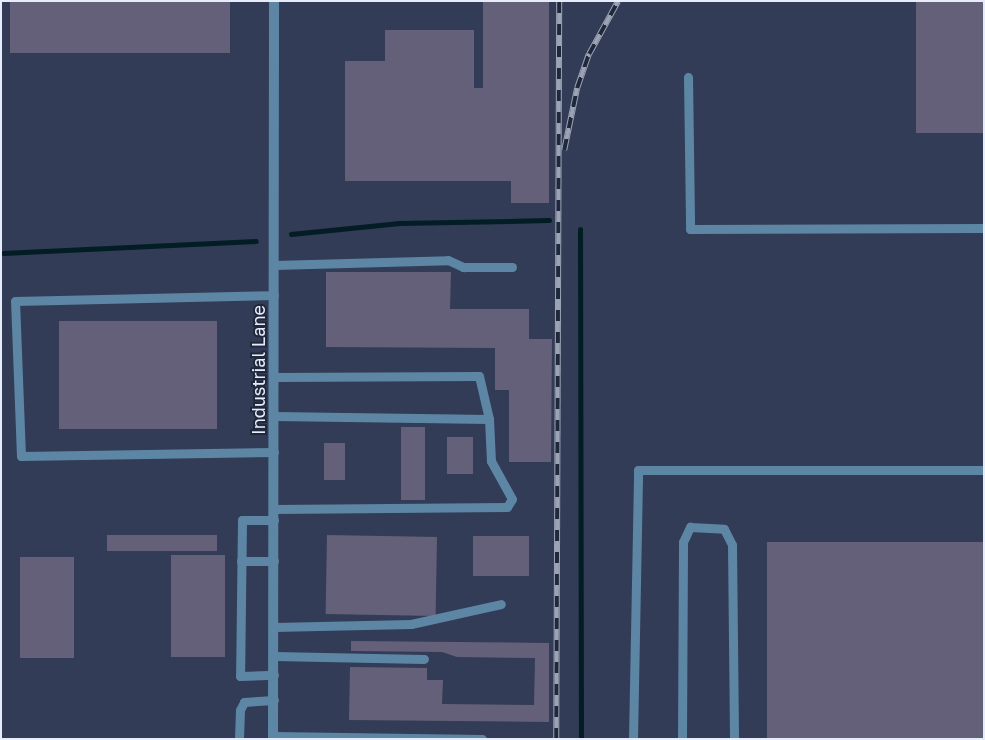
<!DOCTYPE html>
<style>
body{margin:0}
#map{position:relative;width:985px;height:740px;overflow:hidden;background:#2a3247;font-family:"Golos Text",sans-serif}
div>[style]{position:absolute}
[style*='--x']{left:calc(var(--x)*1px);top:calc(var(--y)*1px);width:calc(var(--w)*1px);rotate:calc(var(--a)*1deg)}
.built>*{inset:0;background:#323c56;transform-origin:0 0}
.stream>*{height:5px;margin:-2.5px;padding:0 2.5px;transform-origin:2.5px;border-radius:2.5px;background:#021d23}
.building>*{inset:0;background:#656079;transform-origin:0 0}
.lane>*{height:9px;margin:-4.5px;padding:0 4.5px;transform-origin:4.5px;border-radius:4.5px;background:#5d86a5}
.street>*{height:10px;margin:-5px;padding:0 5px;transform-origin:5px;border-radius:5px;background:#5d86a5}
.rail>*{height:5.5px;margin-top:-2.75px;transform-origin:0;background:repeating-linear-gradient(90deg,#20283c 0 11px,#9ca3b4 0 22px);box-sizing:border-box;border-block:1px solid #9ca3b4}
span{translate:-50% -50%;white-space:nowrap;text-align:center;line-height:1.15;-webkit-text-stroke:4px #20283c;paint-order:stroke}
.street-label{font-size:18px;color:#e6ecfa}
.frame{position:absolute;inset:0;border:2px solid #e6ecfa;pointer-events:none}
</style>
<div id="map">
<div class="built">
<div style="left:1px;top:1px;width:983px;height:738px"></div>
</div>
<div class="stream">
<div style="--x:580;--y:229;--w:510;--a:89.89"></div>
<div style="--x:291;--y:234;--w:109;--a:-5.8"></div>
<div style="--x:399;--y:223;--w:150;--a:-1.1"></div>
<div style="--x:3;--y:253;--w:253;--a:-2.7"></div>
</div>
<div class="building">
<div style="left:10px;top:1px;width:220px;height:52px"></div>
<div style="clip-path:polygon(483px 1px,549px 1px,549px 203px,511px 203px,511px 181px,345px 181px,345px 61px,385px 61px,385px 30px,474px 30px,474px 88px,483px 88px)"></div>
<div style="left:916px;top:1px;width:68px;height:132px"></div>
<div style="clip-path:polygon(326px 272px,451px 272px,450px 309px,529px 309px,529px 339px,552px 339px,551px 462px,509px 462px,509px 390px,495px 390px,495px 348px,326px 347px)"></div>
<div style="left:217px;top:321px;width:108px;height:158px;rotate:90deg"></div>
<div style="left:401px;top:427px;width:24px;height:73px"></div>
<div style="left:447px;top:437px;width:26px;height:37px"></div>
<div style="left:324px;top:443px;width:21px;height:37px"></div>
<div style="left:107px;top:535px;width:110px;height:16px"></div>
<div style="left:327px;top:535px;width:110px;height:79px;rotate:1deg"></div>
<div style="left:473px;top:536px;width:56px;height:40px"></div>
<div style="left:767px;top:542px;width:217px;height:197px"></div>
<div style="left:171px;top:555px;width:54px;height:102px"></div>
<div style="left:20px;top:557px;width:54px;height:101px"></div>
<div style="clip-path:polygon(351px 641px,549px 643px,549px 722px,349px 720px,350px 667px,427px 668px,427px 680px,443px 680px,442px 704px,534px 705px,535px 658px,457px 657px,442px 652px,351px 651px)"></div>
</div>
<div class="lane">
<div style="--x:688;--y:77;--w:152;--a:89.2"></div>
<div style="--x:690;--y:229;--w:294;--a:-0.2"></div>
<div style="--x:274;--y:265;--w:174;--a:-1.6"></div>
<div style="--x:448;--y:260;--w:17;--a:25"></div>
<div style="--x:463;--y:267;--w:49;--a:0"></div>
<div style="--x:274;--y:377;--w:205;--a:-0.3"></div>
<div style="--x:479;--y:376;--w:44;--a:76.9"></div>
<div style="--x:489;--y:419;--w:42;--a:87.3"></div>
<div style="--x:491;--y:461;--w:43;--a:61.1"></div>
<div style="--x:512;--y:499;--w:9;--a:122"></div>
<div style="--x:507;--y:507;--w:233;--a:179.5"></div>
<div style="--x:274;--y:416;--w:215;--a:0.8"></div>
<div style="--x:274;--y:452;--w:253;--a:179.1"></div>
<div style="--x:21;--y:456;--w:155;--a:-92.2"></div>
<div style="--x:15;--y:301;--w:259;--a:-1.3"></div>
<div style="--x:274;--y:520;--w:32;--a:180"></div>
<div style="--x:242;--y:520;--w:156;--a:90.7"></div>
<div style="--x:240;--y:676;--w:34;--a:-2"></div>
<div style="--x:241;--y:561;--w:33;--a:0"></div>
<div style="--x:274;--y:627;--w:137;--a:-1.3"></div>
<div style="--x:411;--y:624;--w:92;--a:-12.5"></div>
<div style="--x:274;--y:656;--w:150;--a:1.1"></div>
<div style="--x:273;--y:736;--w:209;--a:0.8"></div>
<div style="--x:239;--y:739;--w:29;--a:-88"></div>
<div style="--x:240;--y:710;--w:9;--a:-63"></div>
<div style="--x:244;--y:702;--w:30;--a:-4"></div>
<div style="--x:633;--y:739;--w:269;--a:-88.9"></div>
<div style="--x:638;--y:470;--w:346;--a:0"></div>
<div style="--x:682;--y:739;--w:197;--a:-89.7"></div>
<div style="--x:683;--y:542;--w:17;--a:-65"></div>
<div style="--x:690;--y:527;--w:34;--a:3"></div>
<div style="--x:724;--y:529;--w:18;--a:63"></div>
<div style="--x:732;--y:545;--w:194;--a:89.4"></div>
</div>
<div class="street">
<div style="--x:273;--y:739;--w:738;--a:-89.92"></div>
</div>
<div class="rail">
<div style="--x:564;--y:150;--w:63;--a:-78.2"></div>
<div style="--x:577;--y:88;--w:36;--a:-71"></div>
<div style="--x:589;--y:54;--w:60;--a:-61.3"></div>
<div style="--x:556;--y:739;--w:738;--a:-89.77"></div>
</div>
<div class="street-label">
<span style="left:258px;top:370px;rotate:-90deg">Industrial Lane</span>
</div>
<div class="frame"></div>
</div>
